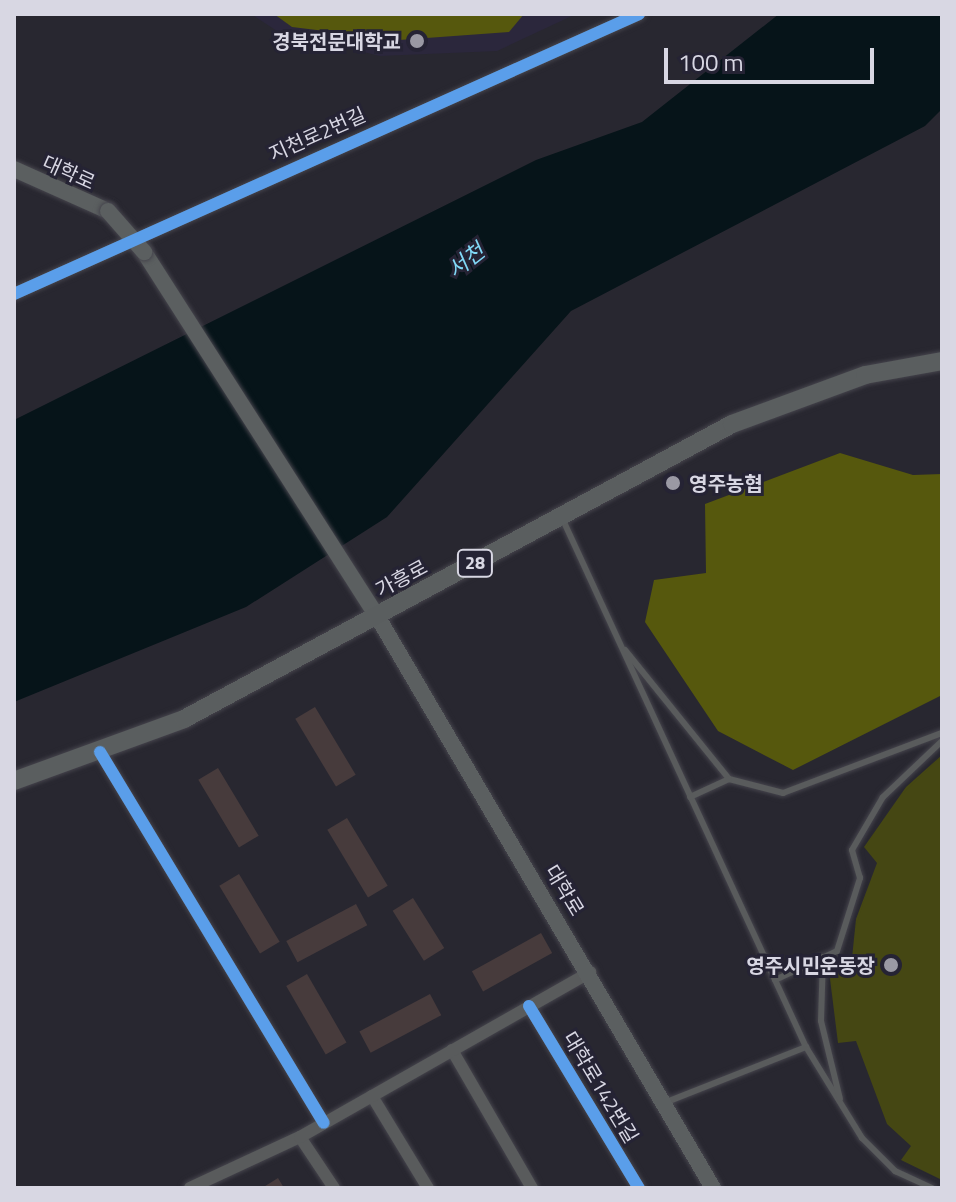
<!DOCTYPE html>
<meta charset="utf-8">
<style>
body{margin:0}
#map{position:relative;width:956px;height:1202px;overflow:hidden;background:#282730;font-family:"Titillium Web","Noto Sans KR",sans-serif}
div>[style]{position:absolute}
[style*='--x']{left:calc(var(--x)*1px);top:calc(var(--y)*1px);width:calc(var(--w)*1px);rotate:calc(var(--a)*1deg)}
.built>*{inset:0;background:#2b273c}
.green>*{inset:0;background:#454713}
.forest>*{inset:0;background:#56580d}
.water>*{inset:0;background:#061419}
.building>*{inset:0;background:#473b3c;transform-origin:0 0}
.roads{filter:drop-shadow(0 0 2px #45444c) drop-shadow(0 0 2px #45444c)}
.lane>*{height:6px;margin:-3px;padding:0 3px;transform-origin:3px;border-radius:3px;background:#595b5c}
.street>*{height:12px;margin:-6px;padding:0 6px;transform-origin:6px;border-radius:6px;background:#595b5c}
.secondary>*{height:16px;margin:-8px;padding:0 8px;transform-origin:8px;border-radius:8px;background:#5b5f60}
.primary>*{height:18px;margin:-9px;padding:0 9px;transform-origin:9px;border-radius:9px;background:#5a5e5f}
.bridges{filter:drop-shadow(0 0 2px #45444c) drop-shadow(0 0 2px #45444c)}
.secondary-bridge>*{height:16px;margin:-8px;padding:0 8px;transform-origin:8px;border-radius:8px;background:#5b5f60}
.cycleway>*{height:12px;margin:-6px;padding:0 6px;transform-origin:6px;border-radius:6px;background:#5a9eea}
.dots>*{width:22px;height:22px;translate:-50% -50%;box-sizing:border-box;border:4px solid #252334;border-radius:50%}
span{translate:-50% -50%;white-space:nowrap;text-align:center;line-height:1.15;-webkit-text-stroke:6px #252334;paint-order:stroke}
.shield-label span{padding:2px 6px;background:#252334;border:2px solid;border-radius:6px;-webkit-text-stroke-width:0}
.shield-label{font-size:18px;color:#d8d7e3;font-weight:700}
.poi-label{font-size:20px;color:#d8d7e3;font-weight:700}
.right{translate:-100% -50%;text-align:right}
.left{translate:0 -50%;text-align:left}
.street-label{font-size:20px;color:#d8d7e3}
.water-label{font-size:22px;color:#81d8f6;font-style:italic}
.frame{position:absolute;inset:0;border:16px solid #d8d7e3;pointer-events:none}
.scale{position:absolute;left:664px;top:48px;width:210px;height:36px;box-sizing:border-box;border:4px solid #d8d7e3;border-top:0;padding-left:10px;font-size:24px;line-height:28px;white-space:nowrap;color:#d8d7e3;-webkit-text-stroke:6px #252334;paint-order:stroke}
</style>
<div id="map">
<div class="built">
<div style="clip-path:polygon(251px 14px,576px 14px,497px 51px,380px 56px,277px 31px)"></div>
</div>
<div class="green">
<div style="clip-path:polygon(942px 755px,942px 1180px,901px 1160px,911px 1146px,887px 1124px,856px 1041px,838px 1043px,829px 971px,852px 958px,856px 919px,877px 863px,864px 847px,906px 787px)"></div>
</div>
<div class="forest">
<div style="clip-path:polygon(274px 14px,524px 14px,509px 32px,399px 40px,292px 27px)"></div>
<div style="clip-path:polygon(840px 453px,913px 475px,942px 474px,942px 695px,793px 770px,718px 731px,645px 622px,654px 580px,706px 573px,705px 504px)"></div>
</div>
<div class="water">
<div style="clip-path:polygon(779px 14px,942px 14px,942px 109px,925px 126px,571px 311px,387px 517px,246px 607px,14px 702px,14px 420px,536px 160px,642px 122px)"></div>
</div>
<div class="building">
<div style="left:315px;top:707px;width:79px;height:23px;rotate:59deg"></div>
<div style="left:218px;top:768px;width:79px;height:23px;rotate:59deg"></div>
<div style="left:347px;top:818px;width:79px;height:23px;rotate:59deg"></div>
<div style="left:239px;top:874px;width:79px;height:23px;rotate:59deg"></div>
<div style="left:413px;top:898px;width:59px;height:24px;rotate:58deg"></div>
<div style="left:356px;top:904px;width:24px;height:79px;rotate:62deg"></div>
<div style="left:541px;top:933px;width:23px;height:79px;rotate:61deg"></div>
<div style="left:307px;top:974px;width:79px;height:24px;rotate:60deg"></div>
<div style="left:430px;top:994px;width:24px;height:80px;rotate:62deg"></div>
<div style="clip-path:polygon(278px 1178px,284px 1188px,262px 1188px)"></div>
</div>
<div class="roads">
<div class="lane">
<div style="--x:563;--y:520;--w:580;--a:65.25"></div>
<div style="--x:806;--y:1047;--w:107;--a:58.4"></div>
<div style="--x:862;--y:1138;--w:47;--a:45"></div>
<div style="--x:895;--y:1171;--w:41;--a:24.7"></div>
<div style="--x:625;--y:650;--w:166;--a:51.1"></div>
<div style="--x:729;--y:779;--w:56;--a:14.5"></div>
<div style="--x:783;--y:793;--w:170;--a:-20.7"></div>
<div style="--x:690;--y:797;--w:43;--a:-24.8"></div>
<div style="--x:823;--y:957;--w:64;--a:91.8"></div>
<div style="--x:821;--y:1021;--w:80;--a:76.3"></div>
<div style="--x:775;--y:980;--w:68;--a:-25.1"></div>
<div style="--x:837;--y:951;--w:77;--a:-72.5"></div>
<div style="--x:860;--y:878;--w:29;--a:-106"></div>
<div style="--x:852;--y:850;--w:61;--a:-59.7"></div>
<div style="--x:883;--y:797;--w:81;--a:-43.5"></div>
<div style="--x:664;--y:1103;--w:153;--a:-21.5"></div>
</div>
<div class="street">
<div style="--x:14;--y:294;--w:685;--a:-24.13"></div>
<div style="--x:100;--y:752;--w:433;--a:58.9"></div>
<div style="--x:529;--y:1006;--w:213;--a:58.9"></div>
<div style="--x:452;--y:1050;--w:160;--a:59.9"></div>
<div style="--x:372;--y:1096;--w:108;--a:58.7"></div>
<div style="--x:190;--y:1188;--w:121;--a:-24.9"></div>
<div style="--x:334;--y:1188;--w:61;--a:-123.7"></div>
<div style="--x:300;--y:1137;--w:334;--a:-29.6"></div>
</div>
<div class="secondary">
<div style="--x:14;--y:169;--w:103;--a:24.1"></div>
<div style="--x:144;--y:252;--w:432;--a:57.4"></div>
<div style="--x:377;--y:616;--w:663;--a:59.57"></div>
</div>
<div class="primary">
<div style="--x:14;--y:781;--w:181;--a:-20"></div>
<div style="--x:184;--y:719;--w:622;--a:-28.29"></div>
<div style="--x:732;--y:424;--w:142;--a:-20.2"></div>
<div style="--x:865;--y:375;--w:78;--a:-10.3"></div>
</div>
</div>
<div class="bridges">
<div class="secondary-bridge">
<div style="--x:108;--y:211;--w:55;--a:48.7"></div>
</div>
</div>
<div class="cycleway">
<div style="--x:14;--y:294;--w:685;--a:-24.13"></div>
<div style="--x:100;--y:752;--w:433;--a:58.9"></div>
<div style="--x:529;--y:1006;--w:213;--a:58.9"></div>
</div>
<div class="dots">
<div style="left:417px;top:41px;background:#9a99a4"></div>
<div style="left:673px;top:483px;background:#9a99a4"></div>
<div style="left:891px;top:965px;background:#9a99a4"></div>
</div>
<div class="shield-label">
<span style="left:475px;top:563px">28</span>
</div>
<div class="poi-label">
<span class="right" style="left:401px;top:41px">경북전문대학교</span>
<span class="left" style="left:689px;top:483px">영주농협</span>
<span class="right" style="left:875px;top:965px">영주시민운동장</span>
</div>
<div class="street-label">
<span style="left:317px;top:134px;rotate:-24deg">지천로2번길</span>
<span style="left:69px;top:172px;rotate:24deg">대학로</span>
<span style="left:401px;top:578px;rotate:-28deg">가흥로</span>
<span style="left:565px;top:890px;rotate:59deg">대학로</span>
<span style="left:601px;top:1087px;rotate:59deg">대학로142번길</span>
</div>
<div class="water-label">
<span style="left:466px;top:261px;rotate:-38deg">서천</span>
</div>
<div class="frame"></div>
<div class="scale">100 m</div>
</div>
